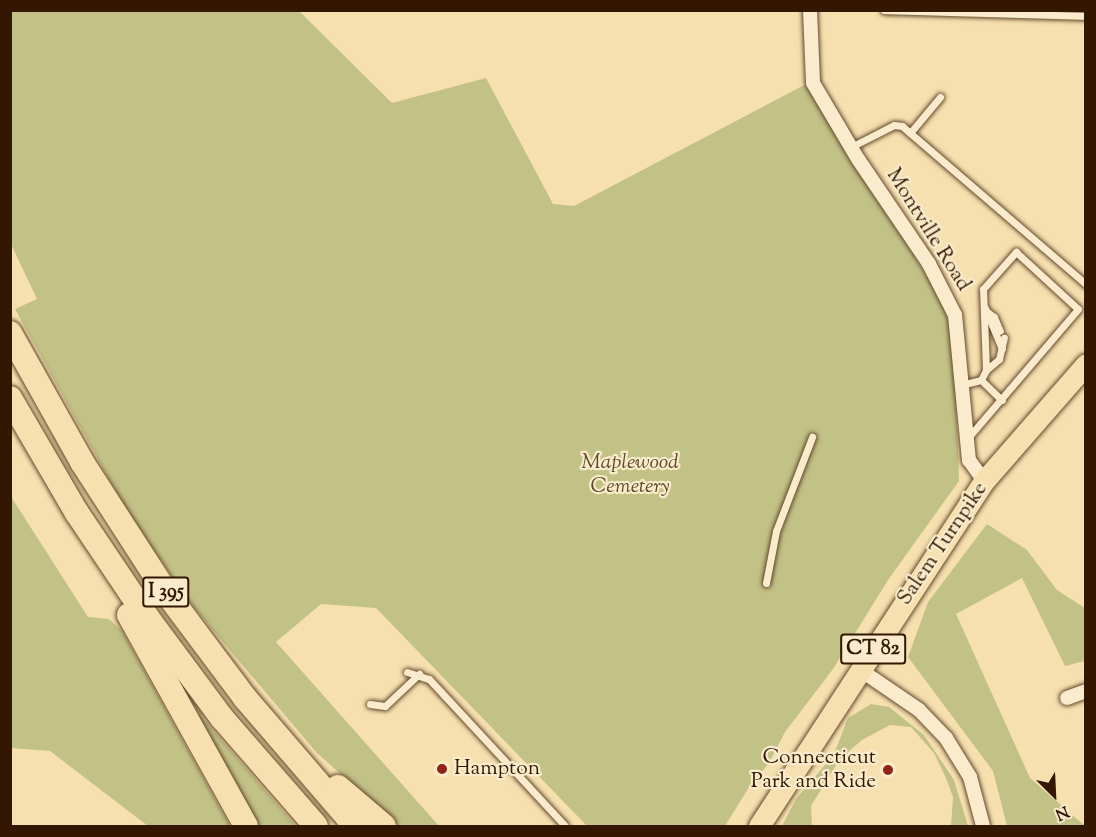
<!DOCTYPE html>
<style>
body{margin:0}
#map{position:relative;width:1096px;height:837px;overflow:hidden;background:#f6e0af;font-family:"Sorts Mill Goudy",serif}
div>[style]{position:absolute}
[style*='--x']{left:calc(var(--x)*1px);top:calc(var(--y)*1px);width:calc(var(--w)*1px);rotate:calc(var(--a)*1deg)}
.green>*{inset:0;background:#c2c186}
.roads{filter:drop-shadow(0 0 2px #64492c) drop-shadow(0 0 2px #64492c)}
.service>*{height:7px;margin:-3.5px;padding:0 3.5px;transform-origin:3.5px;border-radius:3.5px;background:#f9ebcb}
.minor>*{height:14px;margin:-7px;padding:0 7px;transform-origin:7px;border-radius:7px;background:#f9ebcb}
.primary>*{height:21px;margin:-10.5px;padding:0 10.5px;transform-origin:10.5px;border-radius:10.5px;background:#f6e0af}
.motorway>*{height:24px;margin:-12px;padding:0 12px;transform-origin:12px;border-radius:12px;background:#f6e0af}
.dots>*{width:16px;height:16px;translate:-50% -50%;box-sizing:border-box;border:3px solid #f9ebcb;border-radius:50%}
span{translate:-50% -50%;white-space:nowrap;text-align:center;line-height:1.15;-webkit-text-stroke:4.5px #f9ebcb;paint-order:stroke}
.shield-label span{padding:2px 4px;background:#f9ebcb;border:2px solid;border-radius:4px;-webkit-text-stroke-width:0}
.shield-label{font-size:20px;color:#331700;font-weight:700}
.street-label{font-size:21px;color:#331700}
.park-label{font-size:21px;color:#5e4a28;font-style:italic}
.poi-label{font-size:21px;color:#331700}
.right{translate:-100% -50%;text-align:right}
.left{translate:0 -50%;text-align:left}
.frame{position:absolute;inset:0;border:12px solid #331700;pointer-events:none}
.north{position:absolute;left:1024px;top:765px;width:60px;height:60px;-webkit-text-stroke:4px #f9ebcb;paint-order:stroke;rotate:156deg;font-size:16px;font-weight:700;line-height:24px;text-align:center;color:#331700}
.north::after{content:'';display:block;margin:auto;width:21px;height:27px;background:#331700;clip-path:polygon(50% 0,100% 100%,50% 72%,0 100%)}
</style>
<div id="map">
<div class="green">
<div style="clip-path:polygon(11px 11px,299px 11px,392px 103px,486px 78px,553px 204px,574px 206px,808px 83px,942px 301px,954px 341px,959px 481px,888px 580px,833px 669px,785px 732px,769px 763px,749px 787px,725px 826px,587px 826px,376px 608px,321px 604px,276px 642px,439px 826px,399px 826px,317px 753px,196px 610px,130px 517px,15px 309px,37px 299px,11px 244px)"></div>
<div style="clip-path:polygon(10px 495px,88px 617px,109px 619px,122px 631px,230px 826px,148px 826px,50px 751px,11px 748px)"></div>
<div style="clip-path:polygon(987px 524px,1027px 550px,1057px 590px,1085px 608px,1085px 661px,1065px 666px,1022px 578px,956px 614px,1030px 778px,1085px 826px,1007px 826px,993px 771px,908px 657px,928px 602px)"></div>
<div style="clip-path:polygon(871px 704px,889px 707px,924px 735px,954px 780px,968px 826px,951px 826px,953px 797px,946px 778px,934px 753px,911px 727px,890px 725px,862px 740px,840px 759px,834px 754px,848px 718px)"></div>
<div style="clip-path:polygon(195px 711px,206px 722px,296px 826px,253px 826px)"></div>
<div style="clip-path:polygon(831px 758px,838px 762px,811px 806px,812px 826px,782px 826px,796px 799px)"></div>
</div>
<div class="roads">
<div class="service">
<div style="--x:884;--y:10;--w:202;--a:1.7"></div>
<div style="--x:910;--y:133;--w:47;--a:-50.2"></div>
<div style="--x:851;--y:147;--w:48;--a:-27.1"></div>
<div style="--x:894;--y:125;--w:8;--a:7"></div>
<div style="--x:902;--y:126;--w:243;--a:40.7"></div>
<div style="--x:985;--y:308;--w:44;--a:67.5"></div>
<div style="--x:986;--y:311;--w:10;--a:37"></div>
<div style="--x:994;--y:317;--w:15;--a:67"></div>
<div style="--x:986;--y:370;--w:17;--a:-40"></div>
<div style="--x:999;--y:359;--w:22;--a:-77"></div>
<div style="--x:981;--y:380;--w:29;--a:44"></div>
<div style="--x:961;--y:385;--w:21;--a:-14"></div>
<div style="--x:981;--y:380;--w:11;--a:-63"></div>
<div style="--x:986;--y:370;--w:81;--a:-92.1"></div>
<div style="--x:983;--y:289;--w:50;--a:-48.3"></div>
<div style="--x:1016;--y:252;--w:84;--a:42.6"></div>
<div style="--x:1078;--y:309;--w:171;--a:130.5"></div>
<div style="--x:766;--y:583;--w:53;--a:-79.1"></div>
<div style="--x:776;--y:531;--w:101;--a:-69"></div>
<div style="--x:407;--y:672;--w:23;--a:18"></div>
<div style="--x:429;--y:679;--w:200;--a:47.2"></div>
<div style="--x:370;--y:704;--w:15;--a:8"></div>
<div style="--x:385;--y:706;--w:47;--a:-43.3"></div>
</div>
<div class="minor">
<div style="--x:810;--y:10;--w:73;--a:87.6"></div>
<div style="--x:813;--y:83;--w:88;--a:59.4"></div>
<div style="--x:858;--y:159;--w:127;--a:55.9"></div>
<div style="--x:929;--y:264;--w:57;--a:63"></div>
<div style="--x:955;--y:315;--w:146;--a:84.5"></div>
<div style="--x:969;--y:460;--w:26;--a:54"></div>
<div style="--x:859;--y:669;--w:73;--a:34.3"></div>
<div style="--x:919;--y:710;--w:39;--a:46"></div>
<div style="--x:946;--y:738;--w:46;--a:58.4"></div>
<div style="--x:970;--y:777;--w:51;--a:75.1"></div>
<div style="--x:1067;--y:698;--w:20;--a:-20"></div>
</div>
<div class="primary">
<div style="--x:759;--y:826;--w:412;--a:-56.9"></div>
<div style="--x:984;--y:481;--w:155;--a:-48.9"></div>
</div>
<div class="motorway">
<div style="--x:10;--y:333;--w:148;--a:60.8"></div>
<div style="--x:82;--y:462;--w:153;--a:57.2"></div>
<div style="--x:165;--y:591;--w:134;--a:53.2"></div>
<div style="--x:245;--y:698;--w:169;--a:49.3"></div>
<div style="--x:10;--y:398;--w:133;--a:59.8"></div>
<div style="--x:77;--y:513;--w:125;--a:56.1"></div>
<div style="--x:147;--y:617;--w:126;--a:53.4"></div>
<div style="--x:222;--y:718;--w:143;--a:49"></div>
<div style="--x:129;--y:615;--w:241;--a:61"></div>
<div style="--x:338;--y:787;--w:60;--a:40.3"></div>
</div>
</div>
<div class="dots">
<div style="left:442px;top:769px;background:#8f2418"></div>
<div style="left:888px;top:770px;background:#8f2418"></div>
</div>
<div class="shield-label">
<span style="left:166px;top:592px">I 395</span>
<span style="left:873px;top:649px">CT 82</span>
</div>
<div class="street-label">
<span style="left:928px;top:230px;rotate:58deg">Montville Road</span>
<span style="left:943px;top:544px;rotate:-56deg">Salem Turnpike</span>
</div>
<div class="park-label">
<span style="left:630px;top:475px">Maplewood<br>Cemetery</span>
</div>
<div class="poi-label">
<span class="right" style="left:876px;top:770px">Connecticut<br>Park and Ride</span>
<span class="left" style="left:454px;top:769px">Hampton</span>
</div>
<div class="frame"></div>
<div class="north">N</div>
</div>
